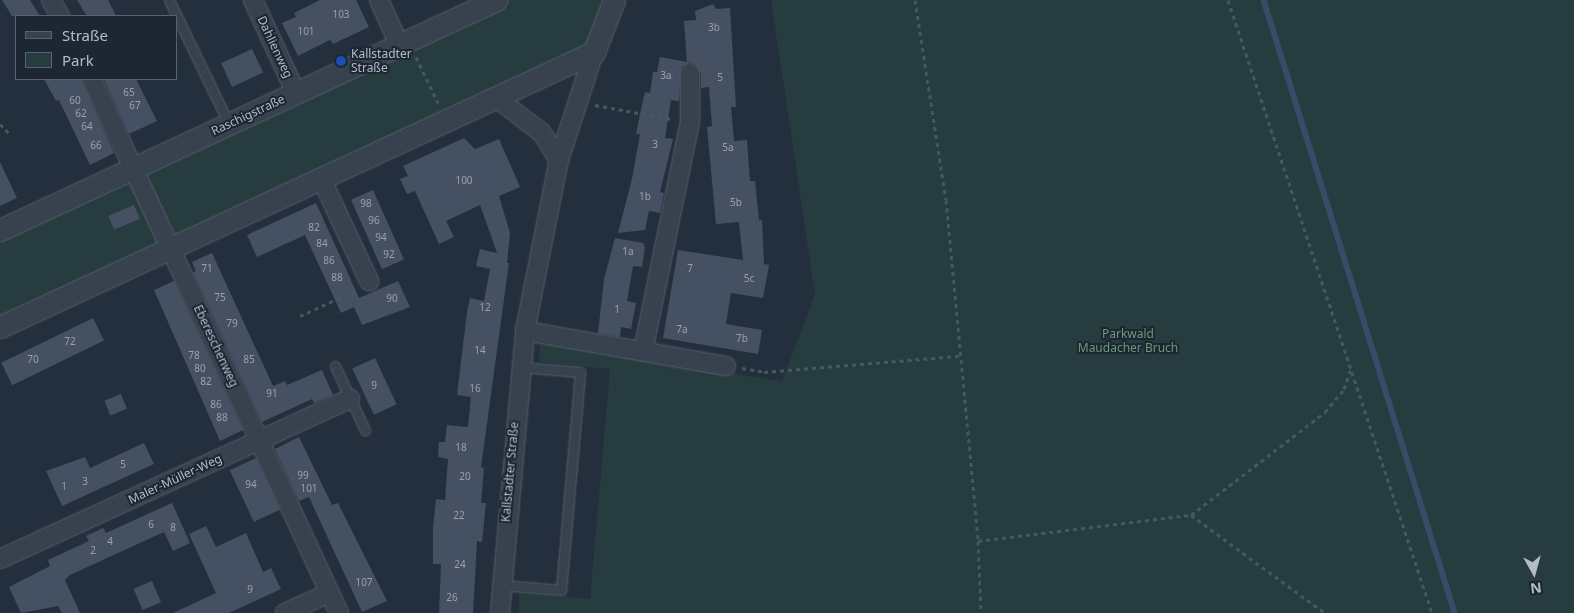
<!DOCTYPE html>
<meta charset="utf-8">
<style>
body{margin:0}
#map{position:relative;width:1574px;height:613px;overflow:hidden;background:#242f3e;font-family:"Noto Sans",sans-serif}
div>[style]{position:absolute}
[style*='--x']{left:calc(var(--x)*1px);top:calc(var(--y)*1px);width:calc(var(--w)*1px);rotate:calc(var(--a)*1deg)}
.green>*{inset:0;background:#263c3f}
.stream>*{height:5.5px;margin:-2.75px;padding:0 2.75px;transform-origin:2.75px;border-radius:2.75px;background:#394c67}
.building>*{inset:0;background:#455162;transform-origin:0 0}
.path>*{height:3px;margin-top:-1.5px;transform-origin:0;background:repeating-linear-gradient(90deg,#44595c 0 4px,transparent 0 8px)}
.roads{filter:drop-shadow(0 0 1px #565f6c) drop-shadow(0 0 1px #565f6c)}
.service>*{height:9px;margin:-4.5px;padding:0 4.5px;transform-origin:4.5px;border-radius:4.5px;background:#38414e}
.minor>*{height:18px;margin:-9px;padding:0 9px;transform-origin:9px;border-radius:9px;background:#38414e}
.tertiary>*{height:21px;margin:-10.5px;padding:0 10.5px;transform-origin:10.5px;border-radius:10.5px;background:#38414e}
.dots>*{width:14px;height:14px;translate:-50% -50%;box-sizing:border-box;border:2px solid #1d2633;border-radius:50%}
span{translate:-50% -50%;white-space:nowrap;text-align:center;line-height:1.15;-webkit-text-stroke:4px #1d2633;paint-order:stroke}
.number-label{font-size:10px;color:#98a1af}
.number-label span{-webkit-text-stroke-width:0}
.street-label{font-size:12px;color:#b4bcc9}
.poi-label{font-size:12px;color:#b4bcc9}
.left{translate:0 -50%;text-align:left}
.park-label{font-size:12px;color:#6b9a76}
.legend{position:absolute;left:15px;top:15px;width:162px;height:65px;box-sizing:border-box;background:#1d2633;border:1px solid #59626f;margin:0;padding:6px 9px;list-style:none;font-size:15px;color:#b4bcc9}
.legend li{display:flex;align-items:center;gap:10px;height:25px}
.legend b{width:25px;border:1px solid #59626f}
.north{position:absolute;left:1509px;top:548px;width:50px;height:50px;-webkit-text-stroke:4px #1d2633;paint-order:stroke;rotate:173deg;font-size:14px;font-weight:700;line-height:20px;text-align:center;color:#b4bcc9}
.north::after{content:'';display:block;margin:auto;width:18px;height:22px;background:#b4bcc9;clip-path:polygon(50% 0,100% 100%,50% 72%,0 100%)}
</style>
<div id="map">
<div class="green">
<div style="clip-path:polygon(496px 0,614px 0,594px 52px,0 327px,0 230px)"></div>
<div style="clip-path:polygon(771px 0,1574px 0,1574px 613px,519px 613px,519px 593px,590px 599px,610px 369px,539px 362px,540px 343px,782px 381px,815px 294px)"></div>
</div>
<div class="stream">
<div style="--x:1264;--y:0;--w:642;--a:72.69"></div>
</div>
<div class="building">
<div style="clip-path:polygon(2px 0,30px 0,40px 16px,12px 16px)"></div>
<div style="clip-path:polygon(77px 0,108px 0,116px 16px,87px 16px)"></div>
<div style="clip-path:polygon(320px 0,356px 0,369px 27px,333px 44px,330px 40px,298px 56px,282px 23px,296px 17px,294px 13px)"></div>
<div style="clip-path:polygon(713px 4px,716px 9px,730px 8px,736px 107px,731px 107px,734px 141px,747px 140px,750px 181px,755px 181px,759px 220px,762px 220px,764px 264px,769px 265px,763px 298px,731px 293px,726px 324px,762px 330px,758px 354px,663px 338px,678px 250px,743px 260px,739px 222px,716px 224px,707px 127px,712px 126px,709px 87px,701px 88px,701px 73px,695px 64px,690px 62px,681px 67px,679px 101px,671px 100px,665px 138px,673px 139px,660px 192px,664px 193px,660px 213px,649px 211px,645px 230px,618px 233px,632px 179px,640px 134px,636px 134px,640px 114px,645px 92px,650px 93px,653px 72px,657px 72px,660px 57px,687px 62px,684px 21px,696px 20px,695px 11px)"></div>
<div style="left:252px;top:49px;width:26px;height:34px;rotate:65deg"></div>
<div style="clip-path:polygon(44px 79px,81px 79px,114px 153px,90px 165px,59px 100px,56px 101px)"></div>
<div style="clip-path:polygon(104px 79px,136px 79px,157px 121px,129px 134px)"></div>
<div style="clip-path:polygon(464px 138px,475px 149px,499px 139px,520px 187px,499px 196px,510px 233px,507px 263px,509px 263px,481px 467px,484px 468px,481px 503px,486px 503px,482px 542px,477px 541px,473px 613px,439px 613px,441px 564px,433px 564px,433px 528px,436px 499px,445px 500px,448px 459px,438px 457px,439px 442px,445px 442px,447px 425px,468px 427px,471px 397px,457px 395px,467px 312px,470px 298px,484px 301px,490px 269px,476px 266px,480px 249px,497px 253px,480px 205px,446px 221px,454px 237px,439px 244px,415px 191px,407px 194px,400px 179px,408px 176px,403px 166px)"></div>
<div style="clip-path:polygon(0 162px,17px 198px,0 206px)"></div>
<div style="left:373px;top:190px;width:76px;height:24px;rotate:66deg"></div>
<div style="clip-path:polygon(316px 203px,359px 298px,398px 281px,410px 307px,362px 325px,354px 307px,341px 313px,305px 235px,257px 257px,247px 235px)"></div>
<div style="left:134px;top:205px;width:15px;height:28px;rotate:67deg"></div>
<div style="clip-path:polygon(615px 238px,643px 243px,645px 247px,642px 267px,633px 266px,627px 301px,636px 303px,631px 329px,621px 327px,620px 337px,598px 333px,604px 279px)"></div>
<div style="clip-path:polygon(212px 253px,273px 386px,285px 381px,287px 385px,322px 370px,333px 395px,314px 403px,312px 399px,262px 422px,193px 272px,196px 271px,192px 262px)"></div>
<div style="clip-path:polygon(174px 281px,243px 430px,220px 441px,154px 290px)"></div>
<div style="left:93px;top:318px;width:25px;height:102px;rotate:64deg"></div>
<div style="left:375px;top:358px;width:51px;height:25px;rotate:65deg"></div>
<div style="left:121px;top:394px;width:16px;height:18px;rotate:68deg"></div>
<div style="clip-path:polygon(299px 437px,332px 505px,338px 503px,387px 601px,362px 612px,309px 497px,299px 501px,275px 449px)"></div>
<div style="clip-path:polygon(144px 443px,154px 464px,62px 506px,46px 471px,85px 457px,90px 468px)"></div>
<div style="left:256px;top:458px;width:57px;height:29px;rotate:65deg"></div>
<div style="clip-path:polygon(172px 503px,190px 543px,173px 551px,164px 532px,70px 575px,65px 580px,80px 613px,62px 613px,58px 606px,21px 613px,9px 587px,50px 566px,48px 560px,89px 541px,86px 536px,103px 528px,106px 533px)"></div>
<div style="clip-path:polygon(206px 526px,216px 547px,246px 533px,263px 572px,271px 568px,281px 589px,229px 613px,173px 613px,216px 593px,189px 534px)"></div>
<div style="left:152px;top:581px;width:23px;height:20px;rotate:67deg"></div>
</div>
<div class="path">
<div style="--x:915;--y:0;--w:202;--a:81.2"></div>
<div style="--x:946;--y:200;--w:342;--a:84.6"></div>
<div style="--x:978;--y:541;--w:72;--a:87.6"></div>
<div style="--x:1228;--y:0;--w:646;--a:71.59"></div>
<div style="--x:416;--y:57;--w:51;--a:64.4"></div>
<div style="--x:595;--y:105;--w:78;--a:10.3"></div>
<div style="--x:0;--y:124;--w:13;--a:45"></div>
<div style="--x:300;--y:316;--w:60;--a:-24.8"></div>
<div style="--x:742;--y:368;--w:22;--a:10"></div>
<div style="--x:764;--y:372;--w:197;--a:-4.7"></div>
<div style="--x:1191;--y:515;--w:166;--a:36.2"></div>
<div style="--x:978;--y:541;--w:215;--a:-7"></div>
<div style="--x:1191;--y:515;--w:169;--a:-37.5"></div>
<div style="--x:1325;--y:412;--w:30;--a:-50"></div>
<div style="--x:1344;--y:389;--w:24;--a:-71"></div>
</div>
<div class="roads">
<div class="service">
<div style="--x:169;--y:0;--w:138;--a:64.2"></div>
<div style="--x:335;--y:366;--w:71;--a:64.9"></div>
<div style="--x:500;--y:585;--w:61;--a:4.7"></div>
<div style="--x:561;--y:590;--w:219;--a:-85"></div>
<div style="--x:580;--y:372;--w:60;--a:-175.2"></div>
</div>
<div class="minor">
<div style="--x:51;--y:0;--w:18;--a:61"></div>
<div style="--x:253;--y:0;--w:102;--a:65.2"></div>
<div style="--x:379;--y:0;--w:48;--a:65.6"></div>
<div style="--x:92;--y:79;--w:588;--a:65.18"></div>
<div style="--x:495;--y:97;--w:59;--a:37.5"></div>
<div style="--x:542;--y:133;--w:32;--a:58"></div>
<div style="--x:321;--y:178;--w:114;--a:65"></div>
<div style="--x:525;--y:331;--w:204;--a:9.9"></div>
<div style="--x:643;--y:351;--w:234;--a:-78.4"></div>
<div style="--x:690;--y:122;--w:49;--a:-90"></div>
<div style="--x:0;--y:559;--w:385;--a:-24.6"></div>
<div style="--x:285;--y:613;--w:48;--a:-24.4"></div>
<div style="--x:500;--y:613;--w:283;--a:-84.9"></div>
<div style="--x:525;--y:331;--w:174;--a:-78.8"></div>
<div style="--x:559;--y:160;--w:114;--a:-72"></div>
</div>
<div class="tertiary">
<div style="--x:0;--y:230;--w:547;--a:-24.88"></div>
<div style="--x:0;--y:327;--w:655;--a:-24.84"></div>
<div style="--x:594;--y:52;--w:56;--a:-69"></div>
</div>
</div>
<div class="dots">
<div style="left:341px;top:61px;background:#1a4fb4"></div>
</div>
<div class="number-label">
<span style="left:341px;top:15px">103</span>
<span style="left:714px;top:28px">3b</span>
<span style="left:306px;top:32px">101</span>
<span style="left:666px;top:76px">3a</span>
<span style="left:720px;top:78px">5</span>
<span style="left:129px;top:93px">65</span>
<span style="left:75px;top:101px">60</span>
<span style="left:135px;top:106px">67</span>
<span style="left:81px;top:114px">62</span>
<span style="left:87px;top:127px">64</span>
<span style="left:655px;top:145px">3</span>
<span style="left:96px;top:146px">66</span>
<span style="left:728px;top:148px">5a</span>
<span style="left:464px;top:181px">100</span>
<span style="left:645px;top:197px">1b</span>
<span style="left:736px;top:203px">5b</span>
<span style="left:366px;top:204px">98</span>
<span style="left:374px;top:221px">96</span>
<span style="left:314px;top:228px">82</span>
<span style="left:381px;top:238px">94</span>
<span style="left:322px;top:244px">84</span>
<span style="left:628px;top:252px">1a</span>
<span style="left:389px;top:255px">92</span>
<span style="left:329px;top:261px">86</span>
<span style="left:207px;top:269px">71</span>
<span style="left:690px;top:269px">7</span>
<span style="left:337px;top:278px">88</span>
<span style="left:749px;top:279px">5c</span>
<span style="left:220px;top:298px">75</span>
<span style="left:392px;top:299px">90</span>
<span style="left:485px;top:308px">12</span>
<span style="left:617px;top:310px">1</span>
<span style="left:232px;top:324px">79</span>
<span style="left:682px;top:330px">7a</span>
<span style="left:742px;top:339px">7b</span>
<span style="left:70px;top:342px">72</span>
<span style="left:480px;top:351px">14</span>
<span style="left:194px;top:356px">78</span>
<span style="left:33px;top:360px">70</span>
<span style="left:249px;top:360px">85</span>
<span style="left:200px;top:369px">80</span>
<span style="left:206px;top:382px">82</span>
<span style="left:374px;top:386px">9</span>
<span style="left:475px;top:389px">16</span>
<span style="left:272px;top:394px">91</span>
<span style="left:216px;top:405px">86</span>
<span style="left:222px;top:418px">88</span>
<span style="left:461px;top:448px">18</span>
<span style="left:123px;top:465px">5</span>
<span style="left:303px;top:476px">99</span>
<span style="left:465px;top:477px">20</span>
<span style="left:85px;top:482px">3</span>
<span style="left:251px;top:485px">94</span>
<span style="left:64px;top:487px">1</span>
<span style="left:309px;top:489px">101</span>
<span style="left:459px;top:516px">22</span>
<span style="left:151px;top:525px">6</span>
<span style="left:173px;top:528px">8</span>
<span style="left:110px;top:542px">4</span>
<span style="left:93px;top:551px">2</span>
<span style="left:460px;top:565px">24</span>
<span style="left:364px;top:583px">107</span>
<span style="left:250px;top:590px">9</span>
<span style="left:452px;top:598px">26</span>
</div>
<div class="street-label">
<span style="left:275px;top:47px;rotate:65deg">Dahlienweg</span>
<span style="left:248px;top:115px;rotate:-25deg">Raschigstraße</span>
<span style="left:216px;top:346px;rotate:65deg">Ebereschenweg</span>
<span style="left:510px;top:472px;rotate:-85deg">Kallstadter Straße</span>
<span style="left:175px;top:479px;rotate:-25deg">Maler-Müller-Weg</span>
</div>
<div class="poi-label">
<span class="left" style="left:351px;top:61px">Kallstadter<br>Straße</span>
</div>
<div class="park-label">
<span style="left:1128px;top:341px">Parkwald<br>Maudacher Bruch</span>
</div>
<ul class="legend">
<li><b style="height:6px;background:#38414e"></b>Straße</li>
<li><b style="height:14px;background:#263c3f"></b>Park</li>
</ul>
<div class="north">N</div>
</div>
